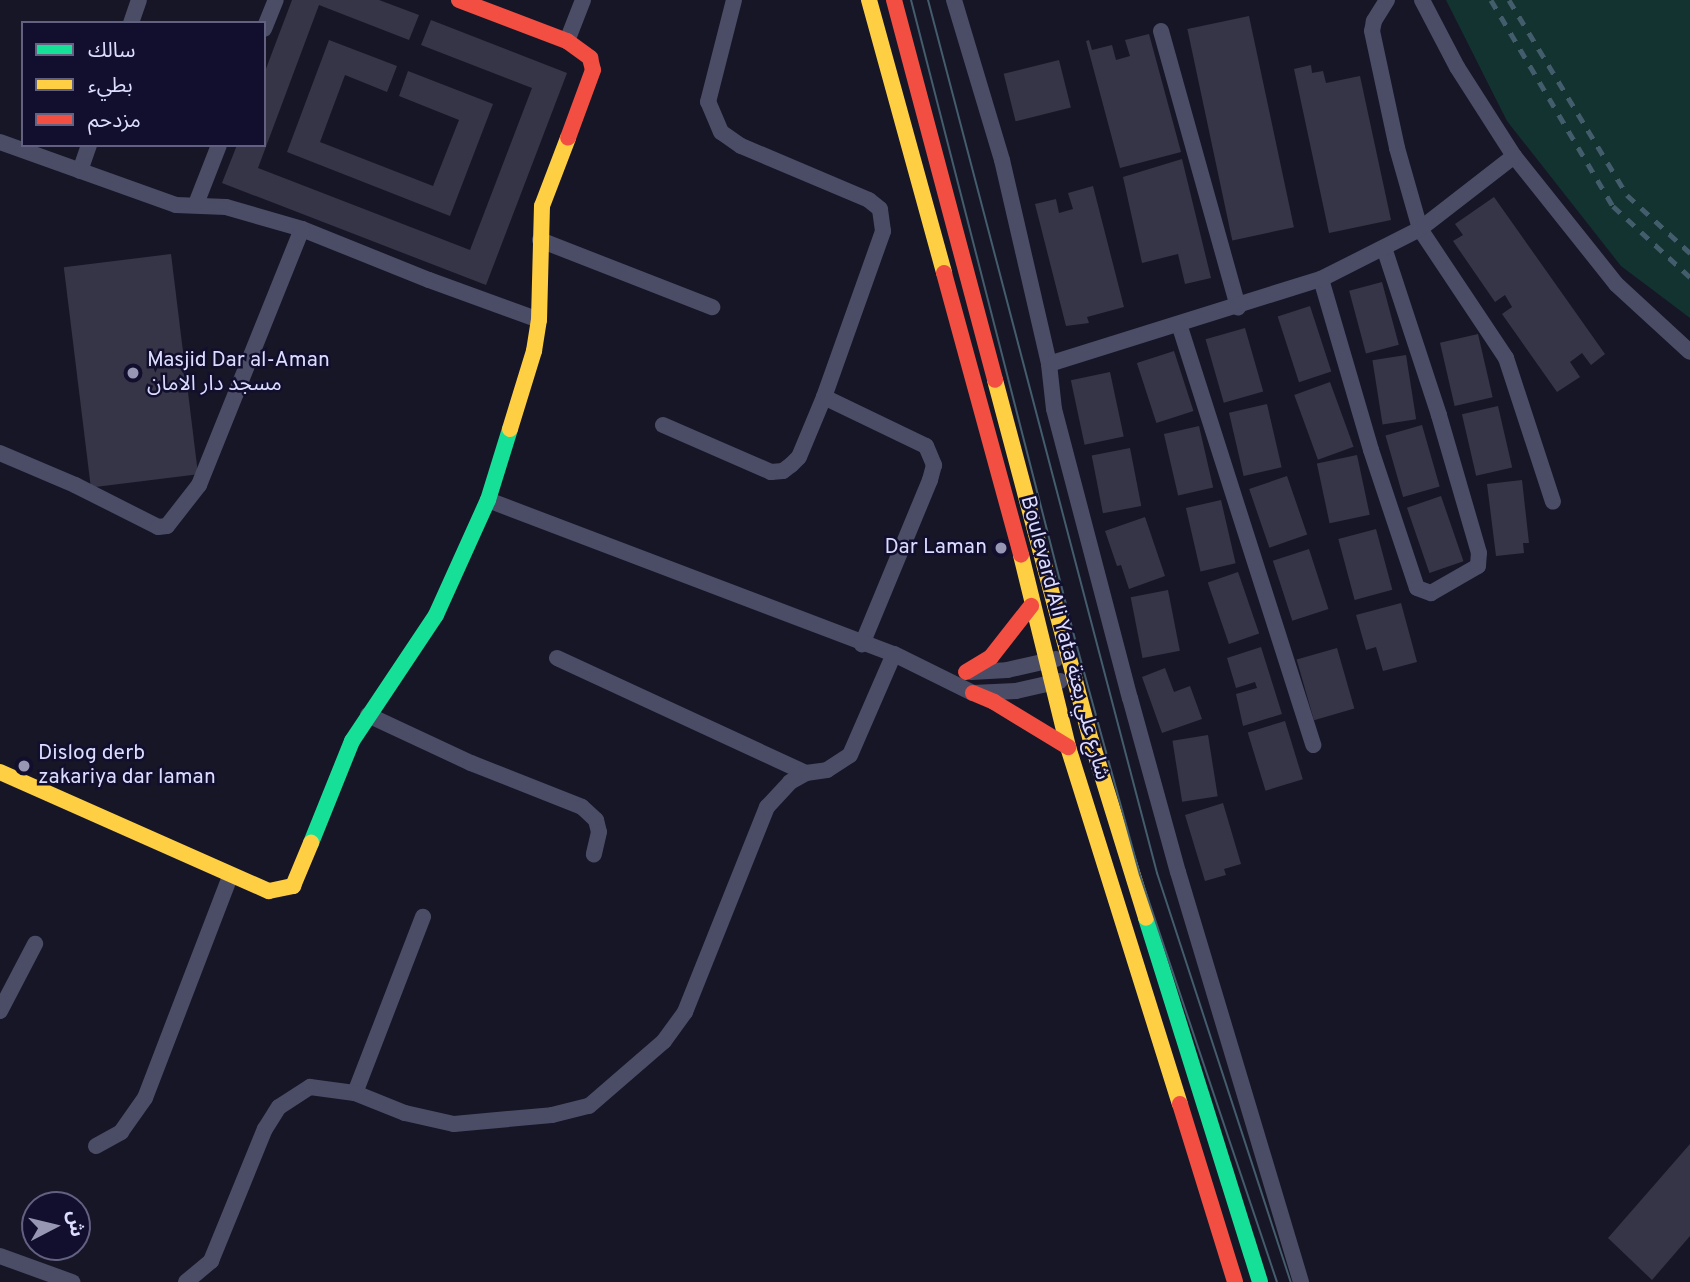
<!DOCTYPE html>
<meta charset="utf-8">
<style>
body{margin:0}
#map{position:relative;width:1690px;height:1282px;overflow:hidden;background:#171626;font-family:Overpass,"Noto Sans Arabic",sans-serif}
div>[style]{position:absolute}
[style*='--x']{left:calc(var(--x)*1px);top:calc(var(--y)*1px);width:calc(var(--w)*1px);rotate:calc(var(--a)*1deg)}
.green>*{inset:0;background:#133330}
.building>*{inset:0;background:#363547;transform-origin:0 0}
.street>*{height:16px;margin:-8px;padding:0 8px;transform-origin:8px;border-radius:8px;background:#4b4d67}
.fast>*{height:16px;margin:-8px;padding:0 8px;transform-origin:8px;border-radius:8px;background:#16e098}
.slow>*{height:16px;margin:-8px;padding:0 8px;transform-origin:8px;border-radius:8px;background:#ffcf43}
.jam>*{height:16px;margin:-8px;padding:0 8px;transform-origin:8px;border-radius:8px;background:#f24e42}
.tram>*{height:2px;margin:-1px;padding:0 1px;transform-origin:1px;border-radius:1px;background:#445d6d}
.rail>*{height:5px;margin-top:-2.5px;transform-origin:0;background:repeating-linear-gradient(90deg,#445d6d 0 10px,transparent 0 19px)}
.dots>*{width:19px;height:19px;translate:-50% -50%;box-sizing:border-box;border:4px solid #110f2d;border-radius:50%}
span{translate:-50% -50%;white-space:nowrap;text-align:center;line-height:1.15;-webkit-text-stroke:5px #110f2d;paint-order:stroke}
.poi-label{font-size:21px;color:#dcdcff}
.left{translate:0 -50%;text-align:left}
.right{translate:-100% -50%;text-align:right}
.street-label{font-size:21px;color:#dcdcff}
.legend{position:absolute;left:21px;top:21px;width:245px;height:126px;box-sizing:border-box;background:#110f2d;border:2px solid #626181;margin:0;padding:9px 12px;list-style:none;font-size:21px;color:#dcdcff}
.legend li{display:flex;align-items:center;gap:14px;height:35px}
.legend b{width:35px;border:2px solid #626181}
.north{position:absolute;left:21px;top:1191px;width:70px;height:70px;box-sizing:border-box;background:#110f2d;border:2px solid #626181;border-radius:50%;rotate:83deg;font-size:19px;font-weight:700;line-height:28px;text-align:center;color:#dcdcff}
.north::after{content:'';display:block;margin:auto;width:24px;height:32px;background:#9797b3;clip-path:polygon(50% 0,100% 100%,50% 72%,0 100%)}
</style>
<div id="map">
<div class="green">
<div style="clip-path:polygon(1446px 0,1690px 0,1690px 318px,1621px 266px,1507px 121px)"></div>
</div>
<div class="building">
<div style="clip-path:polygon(292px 0,379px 0,419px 15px,409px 40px,319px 5px,258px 168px,470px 250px,532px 88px,421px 45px,431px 20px,567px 73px,486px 285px,222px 183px,237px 145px,264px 145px,264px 74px)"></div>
<div style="left:1249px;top:16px;width:216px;height:63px;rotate:78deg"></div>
<div style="clip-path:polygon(1149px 34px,1181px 152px,1120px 168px,1086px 41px,1089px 40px,1092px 50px,1112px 45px,1116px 60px,1130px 56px,1125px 40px)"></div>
<div style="clip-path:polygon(329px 40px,397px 66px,387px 92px,345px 75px,320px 142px,433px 186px,459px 120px,399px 96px,408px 71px,493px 104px,450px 216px,287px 152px)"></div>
<div style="left:1059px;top:60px;width:49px;height:57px;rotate:76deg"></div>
<div style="clip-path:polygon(1311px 65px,1312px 73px,1323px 71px,1326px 83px,1360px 76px,1391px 220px,1329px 233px,1294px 69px)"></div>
<div style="clip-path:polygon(1182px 159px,1211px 278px,1185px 284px,1178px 254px,1142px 263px,1123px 177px)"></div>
<div style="clip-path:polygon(1093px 186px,1124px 307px,1087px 317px,1089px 323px,1066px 326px,1035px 204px,1056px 199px,1059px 213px,1073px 209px,1068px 193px)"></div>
<div style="clip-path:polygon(1494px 197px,1605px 354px,1591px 365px,1582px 353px,1570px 362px,1580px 377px,1557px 392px,1502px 314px,1512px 307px,1505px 295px,1495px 302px,1453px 241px,1463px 235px,1455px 224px)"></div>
<div style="left:171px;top:254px;width:222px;height:108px;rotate:83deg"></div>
<div style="left:1382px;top:282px;width:65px;height:34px;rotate:75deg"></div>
<div style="left:1310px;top:306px;width:69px;height:34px;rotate:72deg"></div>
<div style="left:1245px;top:328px;width:66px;height:41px;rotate:74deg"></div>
<div style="left:1478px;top:334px;width:65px;height:39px;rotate:77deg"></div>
<div style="left:1174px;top:351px;width:63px;height:39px;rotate:72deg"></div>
<div style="left:1406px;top:355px;width:65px;height:34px;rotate:81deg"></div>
<div style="left:1110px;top:372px;width:66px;height:40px;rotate:78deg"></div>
<div style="left:1330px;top:382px;width:69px;height:38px;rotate:70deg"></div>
<div style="left:1267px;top:404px;width:65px;height:39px;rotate:77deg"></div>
<div style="left:1498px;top:406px;width:63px;height:37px;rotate:77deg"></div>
<div style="left:1422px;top:425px;width:64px;height:38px;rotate:74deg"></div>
<div style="left:1199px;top:426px;width:63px;height:36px;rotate:77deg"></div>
<div style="left:1130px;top:448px;width:59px;height:39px;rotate:79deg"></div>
<div style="left:1357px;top:455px;width:61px;height:41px;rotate:78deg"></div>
<div style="left:1287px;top:476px;width:62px;height:40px;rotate:71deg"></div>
<div style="clip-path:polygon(1522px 480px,1529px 543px,1523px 543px,1524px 553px,1496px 556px,1487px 484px)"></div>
<div style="left:1441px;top:496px;width:69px;height:36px;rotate:71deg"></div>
<div style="left:1221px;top:500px;width:65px;height:36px;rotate:77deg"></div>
<div style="clip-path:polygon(1145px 517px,1165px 576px,1129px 589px,1121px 565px,1117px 566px,1105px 531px)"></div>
<div style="left:1376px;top:529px;width:63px;height:39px;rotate:75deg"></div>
<div style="left:1309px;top:549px;width:63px;height:38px;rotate:72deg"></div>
<div style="left:1238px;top:572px;width:65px;height:32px;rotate:71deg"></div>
<div style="left:1168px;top:590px;width:62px;height:38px;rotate:79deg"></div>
<div style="clip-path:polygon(1401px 603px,1417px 662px,1383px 671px,1376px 647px,1366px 650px,1356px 615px)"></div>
<div style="clip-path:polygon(1261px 647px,1282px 714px,1243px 726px,1236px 694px,1257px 688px,1255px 682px,1236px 688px,1227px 658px)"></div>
<div style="left:1337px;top:648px;width:63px;height:42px;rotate:74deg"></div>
<div style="clip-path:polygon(1165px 668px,1174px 692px,1190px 686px,1202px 719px,1162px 733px,1142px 677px)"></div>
<div style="left:1285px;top:721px;width:61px;height:39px;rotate:73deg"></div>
<div style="left:1208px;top:735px;width:62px;height:36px;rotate:81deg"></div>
<div style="clip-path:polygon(1223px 803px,1241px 864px,1224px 869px,1226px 875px,1205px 881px,1185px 815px)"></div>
<div style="clip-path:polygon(1690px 1144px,1690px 1236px,1652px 1280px,1608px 1238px)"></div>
</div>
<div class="street">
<div style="--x:954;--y:0;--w:167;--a:73.3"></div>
<div style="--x:1002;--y:160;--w:209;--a:77"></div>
<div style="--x:1049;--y:364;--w:45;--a:83.7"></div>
<div style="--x:1054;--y:409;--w:299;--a:75.3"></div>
<div style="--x:1130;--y:698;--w:180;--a:74.6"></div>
<div style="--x:1178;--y:872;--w:428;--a:73.3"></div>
<div style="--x:1387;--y:0;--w:25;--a:122"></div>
<div style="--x:1374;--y:21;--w:10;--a:101"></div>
<div style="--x:1372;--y:31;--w:120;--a:77.9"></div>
<div style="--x:1397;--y:148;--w:84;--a:74.1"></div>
<div style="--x:1420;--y:229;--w:155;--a:56.3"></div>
<div style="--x:1506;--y:358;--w:151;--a:71.9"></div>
<div style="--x:1422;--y:0;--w:76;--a:62.4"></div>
<div style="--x:1457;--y:67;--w:106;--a:57.4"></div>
<div style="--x:1514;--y:156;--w:164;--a:51.4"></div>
<div style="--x:1616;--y:284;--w:100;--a:42.6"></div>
<div style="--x:131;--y:23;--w:24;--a:-71"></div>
<div style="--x:264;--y:29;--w:31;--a:-68"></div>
<div style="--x:1161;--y:31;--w:287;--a:74.4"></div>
<div style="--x:567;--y:41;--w:44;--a:-68.7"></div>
<div style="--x:0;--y:142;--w:187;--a:19.7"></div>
<div style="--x:176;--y:205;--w:50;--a:2.3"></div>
<div style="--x:226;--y:207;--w:79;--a:16.1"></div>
<div style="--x:302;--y:229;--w:137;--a:21.9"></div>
<div style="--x:429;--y:280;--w:117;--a:20"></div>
<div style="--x:80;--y:171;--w:28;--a:-71"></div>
<div style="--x:196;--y:204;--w:63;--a:-68.7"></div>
<div style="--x:540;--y:240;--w:185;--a:21.3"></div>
<div style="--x:1321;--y:279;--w:178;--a:73.7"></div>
<div style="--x:1371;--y:450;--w:145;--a:71.6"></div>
<div style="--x:1417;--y:588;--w:15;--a:20"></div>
<div style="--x:1431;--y:593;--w:54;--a:-29.9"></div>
<div style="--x:1478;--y:566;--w:13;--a:-86"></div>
<div style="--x:1479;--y:553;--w:144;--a:-106.2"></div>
<div style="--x:1439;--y:415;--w:176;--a:-108.2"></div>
<div style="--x:1179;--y:324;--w:442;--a:72.3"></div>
<div style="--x:1049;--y:364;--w:285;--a:-17.4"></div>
<div style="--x:1321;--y:279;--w:111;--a:-26.8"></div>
<div style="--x:1420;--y:229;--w:119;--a:-37.8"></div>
<div style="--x:824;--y:397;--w:113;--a:25.7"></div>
<div style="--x:926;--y:446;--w:21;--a:67"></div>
<div style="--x:934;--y:465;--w:16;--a:105"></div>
<div style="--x:930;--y:480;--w:178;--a:112.5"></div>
<div style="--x:663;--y:425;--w:118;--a:23.5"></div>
<div style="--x:771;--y:472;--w:12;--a:-5"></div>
<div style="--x:783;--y:471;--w:10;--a:-37"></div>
<div style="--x:791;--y:465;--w:11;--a:-45"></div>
<div style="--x:799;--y:457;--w:65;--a:-67.4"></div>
<div style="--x:824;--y:397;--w:176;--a:-70.4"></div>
<div style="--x:883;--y:231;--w:22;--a:-98"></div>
<div style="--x:880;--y:209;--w:14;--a:-141"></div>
<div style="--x:869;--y:200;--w:139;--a:-157.1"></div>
<div style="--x:741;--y:146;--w:24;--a:-145"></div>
<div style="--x:721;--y:132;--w:33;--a:-113"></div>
<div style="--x:708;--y:102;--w:105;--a:-75.7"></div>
<div style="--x:0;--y:453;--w:82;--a:23.1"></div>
<div style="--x:75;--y:485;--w:93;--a:26.8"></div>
<div style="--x:158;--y:527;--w:9;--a:-6"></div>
<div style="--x:167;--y:526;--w:52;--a:-52"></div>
<div style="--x:199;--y:485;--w:276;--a:-68.1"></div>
<div style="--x:488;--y:500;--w:434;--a:20.8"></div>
<div style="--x:894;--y:654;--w:88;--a:26.3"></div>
<div style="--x:973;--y:693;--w:43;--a:-2.7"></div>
<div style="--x:1016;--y:691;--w:45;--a:-12.8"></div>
<div style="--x:557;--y:658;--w:274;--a:24.8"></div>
<div style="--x:971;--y:672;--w:36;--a:-3"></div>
<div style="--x:1007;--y:670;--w:50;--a:-12.7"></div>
<div style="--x:368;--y:715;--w:114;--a:25"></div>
<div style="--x:471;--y:763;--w:119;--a:21.6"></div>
<div style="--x:582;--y:807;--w:19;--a:43"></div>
<div style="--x:596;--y:820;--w:12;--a:76"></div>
<div style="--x:599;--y:832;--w:23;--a:103"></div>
<div style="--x:0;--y:1011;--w:76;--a:-62.4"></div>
<div style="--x:355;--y:1093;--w:189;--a:-68.9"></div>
<div style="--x:96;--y:1146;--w:29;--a:-29"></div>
<div style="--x:121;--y:1132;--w:42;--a:-54.8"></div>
<div style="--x:145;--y:1098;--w:238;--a:-69"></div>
<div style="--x:0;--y:1256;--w:77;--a:19.9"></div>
<div style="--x:186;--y:1282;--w:33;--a:-40"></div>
<div style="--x:211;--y:1261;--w:143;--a:-67.8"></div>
<div style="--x:265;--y:1129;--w:26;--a:-58"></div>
<div style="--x:279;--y:1107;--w:37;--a:-33"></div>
<div style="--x:310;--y:1087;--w:45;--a:7.6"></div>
<div style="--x:355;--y:1093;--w:54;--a:21.8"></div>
<div style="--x:405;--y:1113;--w:50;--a:12.7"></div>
<div style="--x:454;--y:1124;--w:98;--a:-5.2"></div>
<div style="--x:552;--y:1115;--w:38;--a:-14"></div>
<div style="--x:589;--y:1106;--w:99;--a:-40.9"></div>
<div style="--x:664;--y:1041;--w:36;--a:-54"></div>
<div style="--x:685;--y:1012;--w:221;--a:-68.2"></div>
<div style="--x:767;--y:807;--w:34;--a:-47"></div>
<div style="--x:790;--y:782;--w:18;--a:-29"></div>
<div style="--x:806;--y:773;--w:21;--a:-8"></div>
<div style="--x:827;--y:770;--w:27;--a:-33"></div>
<div style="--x:850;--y:755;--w:110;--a:-66.5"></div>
</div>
<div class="fast">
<div style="--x:311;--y:843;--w:110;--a:-68.1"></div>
<div style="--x:352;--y:741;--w:151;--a:-56.3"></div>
<div style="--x:436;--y:615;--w:126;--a:-65.7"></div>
<div style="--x:488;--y:500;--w:74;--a:-72.8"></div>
<div style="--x:1146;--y:918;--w:381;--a:72.6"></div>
</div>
<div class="slow">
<div style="--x:869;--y:0;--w:283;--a:74.6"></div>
<div style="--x:995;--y:380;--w:373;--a:75.1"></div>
<div style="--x:1091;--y:740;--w:186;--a:72.8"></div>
<div style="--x:510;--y:429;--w:82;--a:-72.9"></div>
<div style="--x:534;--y:351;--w:31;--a:-81"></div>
<div style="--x:539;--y:320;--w:114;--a:-88.5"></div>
<div style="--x:542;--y:206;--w:73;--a:-69.1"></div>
<div style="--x:1021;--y:555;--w:198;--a:76.2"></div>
<div style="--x:1068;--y:747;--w:374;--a:72.6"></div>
<div style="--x:0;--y:772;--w:294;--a:23.9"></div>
<div style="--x:269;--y:891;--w:25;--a:-12"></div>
<div style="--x:293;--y:886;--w:47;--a:-67.3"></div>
</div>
<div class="jam">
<div style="--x:459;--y:0;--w:116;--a:20.8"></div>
<div style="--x:567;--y:41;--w:29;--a:36"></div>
<div style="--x:590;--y:58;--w:12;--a:76"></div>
<div style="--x:593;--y:70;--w:72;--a:110.2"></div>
<div style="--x:894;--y:0;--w:393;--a:75.1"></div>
<div style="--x:944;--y:273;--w:292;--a:74.7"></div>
<div style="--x:966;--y:672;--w:29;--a:-31"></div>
<div style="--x:991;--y:657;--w:65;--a:-51.9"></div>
<div style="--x:973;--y:693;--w:23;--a:23"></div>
<div style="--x:994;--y:702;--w:87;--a:31.3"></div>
<div style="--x:1180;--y:1104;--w:186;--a:72.8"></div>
</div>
<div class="tram">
<div style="--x:911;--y:0;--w:664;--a:75.61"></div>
<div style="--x:1076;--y:643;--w:241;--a:74.6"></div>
<div style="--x:1140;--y:875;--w:429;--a:71.4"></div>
<div style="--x:928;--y:0;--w:903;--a:75.3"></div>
<div style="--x:1157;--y:873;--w:430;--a:71.9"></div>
</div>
<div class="rail">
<div style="--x:1491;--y:0;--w:239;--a:59.4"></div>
<div style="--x:1613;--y:206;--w:105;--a:42.7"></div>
<div style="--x:1509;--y:0;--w:228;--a:58.8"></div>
<div style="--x:1627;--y:195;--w:86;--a:42.6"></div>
</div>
<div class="dots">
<div style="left:133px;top:373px;background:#9797b3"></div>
<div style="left:1001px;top:548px;background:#9797b3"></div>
<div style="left:24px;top:766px;background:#9797b3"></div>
</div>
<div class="poi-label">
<span class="left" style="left:147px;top:373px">Masjid Dar al-Aman<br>مسجد دار الامان</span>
<span class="right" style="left:987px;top:548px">Dar Laman</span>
<span class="left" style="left:38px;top:766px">Dislog derb<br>zakariya dar laman</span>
</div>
<div class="street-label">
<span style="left:1064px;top:638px;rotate:75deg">Boulevard Ali Yata شارع علي يعتة</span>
</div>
<ul class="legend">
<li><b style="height:9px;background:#16e098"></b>سالك</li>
<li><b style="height:9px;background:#ffcf43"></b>بطيء</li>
<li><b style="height:9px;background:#f24e42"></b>مزدحم</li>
</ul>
<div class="north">ش</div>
</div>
